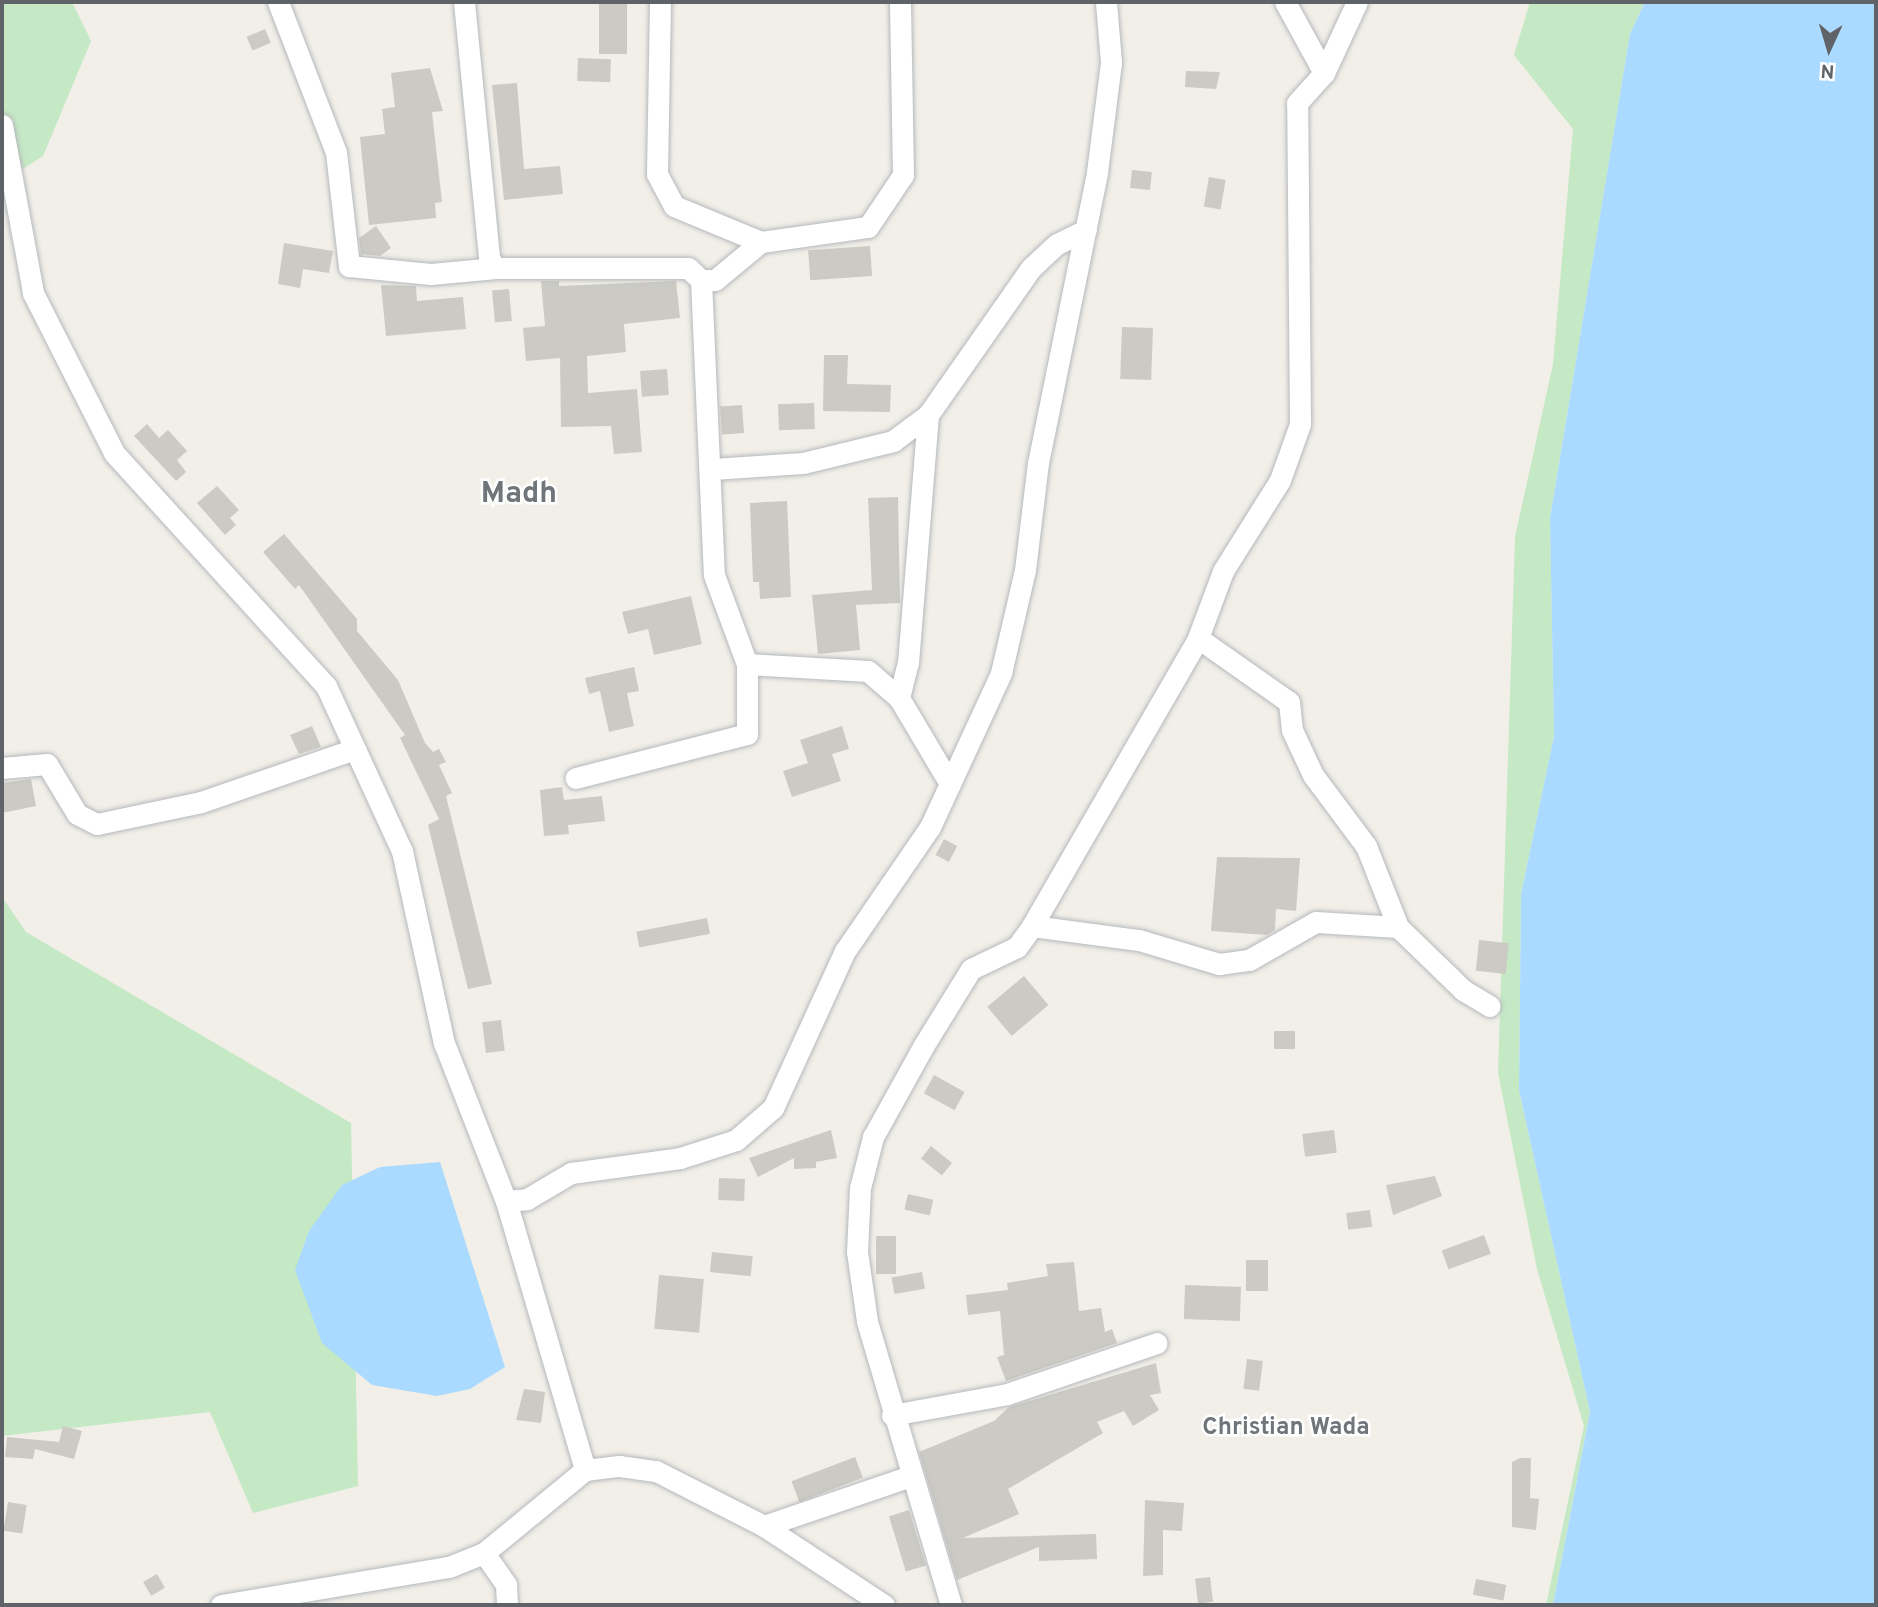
<!DOCTYPE html>
<style>
body{margin:0}
#map{position:relative;width:1878px;height:1607px;overflow:hidden;background:#f1efe8;font-family:Overpass,sans-serif}
div>[style]{position:absolute}
[style*='--x']{left:calc(var(--x)*1px);top:calc(var(--y)*1px);width:calc(var(--w)*1px);rotate:calc(var(--a)*1deg)}
.green>*{inset:0;background:#c5e8c5}
.water>*{inset:0;background:#aadaff}
.building>*{inset:0;background:#cccac5;transform-origin:0 0}
.roads{filter:drop-shadow(0 0 2px #b5b8bc) drop-shadow(0 0 2px #b5b8bc)}
.minor>*{height:21px;margin:-10.5px;padding:0 10.5px;transform-origin:10.5px;border-radius:10.5px;background:#fff}
span{translate:-50% -50%;white-space:nowrap;text-align:center;line-height:1.15;-webkit-text-stroke:5px #fff;paint-order:stroke}
.neighbourhood-label{font-size:24px;color:#70757a;font-weight:700}
.district-label{font-size:30px;color:#70757a;font-weight:700}
.frame{position:absolute;inset:0;border:4px solid #5f6368;pointer-events:none}
.north{position:absolute;left:1794px;top:14px;width:70px;height:70px;-webkit-text-stroke:5px #fff;paint-order:stroke;rotate:184deg;font-size:19px;font-weight:700;line-height:28px;text-align:center;color:#5f6368}
.north::after{content:'';display:block;margin:auto;width:24px;height:32px;background:#5f6368;clip-path:polygon(50% 0,100% 100%,50% 72%,0 100%)}
</style>
<div id="map">
<div class="green">
<div style="clip-path:polygon(2px 2px,72px 2px,91px 41px,43px 156px,2px 182px)"></div>
<div style="clip-path:polygon(1530px 2px,1645px 2px,1630px 34px,1550px 518px,1554px 736px,1521px 894px,1519px 1090px,1590px 1412px,1553px 1605px,1546px 1605px,1584px 1426px,1537px 1269px,1498px 1073px,1515px 537px,1553px 364px,1573px 129px,1514px 55px)"></div>
<div style="clip-path:polygon(2px 897px,26px 932px,351px 1123px,358px 1486px,253px 1513px,210px 1412px,2px 1436px)"></div>
</div>
<div class="water">
<div style="clip-path:polygon(1645px 2px,1876px 2px,1876px 1605px,1553px 1605px,1590px 1412px,1519px 1090px,1521px 894px,1554px 736px,1550px 518px,1630px 34px)"></div>
<div style="clip-path:polygon(440px 1162px,505px 1367px,470px 1389px,437px 1396px,372px 1385px,322px 1343px,295px 1270px,309px 1231px,342px 1185px,380px 1167px)"></div>
</div>
<div class="building">
<div style="left:599px;top:2px;width:28px;height:52px"></div>
<div style="left:265px;top:29px;width:15px;height:20px;rotate:67deg"></div>
<div style="left:578px;top:58px;width:33px;height:23px;rotate:2deg"></div>
<div style="clip-path:polygon(430px 68px,443px 111px,432px 112px,442px 202px,435px 203px,436px 218px,369px 225px,360px 137px,385px 134px,382px 109px,395px 107px,391px 73px)"></div>
<div style="clip-path:polygon(1186px 71px,1220px 72px,1216px 89px,1185px 87px)"></div>
<div style="clip-path:polygon(517px 83px,524px 169px,560px 166px,563px 194px,504px 200px,492px 85px)"></div>
<div style="left:1132px;top:170px;width:20px;height:18px;rotate:6deg"></div>
<div style="left:1209px;top:177px;width:17px;height:30px;rotate:10deg"></div>
<div style="clip-path:polygon(376px 226px,391px 248px,380px 256px,361px 254px,359px 238px)"></div>
<div style="clip-path:polygon(284px 243px,333px 251px,329px 273px,303px 269px,300px 288px,278px 284px)"></div>
<div style="left:870px;top:246px;width:30px;height:62px;rotate:86deg"></div>
<div style="clip-path:polygon(541px 281px,559px 281px,559px 286px,676px 281px,680px 318px,624px 324px,626px 352px,587px 356px,588px 393px,637px 389px,642px 452px,614px 454px,611px 426px,561px 427px,560px 358px,526px 361px,523px 328px,545px 326px)"></div>
<div style="clip-path:polygon(381px 285px,416px 286px,417px 301px,463px 297px,466px 329px,386px 336px)"></div>
<div style="left:509px;top:289px;width:32px;height:17px;rotate:85deg"></div>
<div style="left:1122px;top:327px;width:31px;height:52px;rotate:2deg"></div>
<div style="clip-path:polygon(824px 355px,848px 355px,847px 384px,891px 385px,890px 412px,823px 411px)"></div>
<div style="left:667px;top:369px;width:26px;height:27px;rotate:86deg"></div>
<div style="left:814px;top:403px;width:26px;height:36px;rotate:88deg"></div>
<div style="left:742px;top:405px;width:28px;height:22px;rotate:86deg"></div>
<div style="clip-path:polygon(147px 424px,159px 438px,168px 430px,187px 451px,177px 460px,186px 472px,176px 481px,134px 436px)"></div>
<div style="clip-path:polygon(217px 486px,239px 510px,230px 518px,236px 525px,225px 535px,197px 503px)"></div>
<div style="clip-path:polygon(898px 497px,900px 603px,856px 605px,860px 650px,818px 654px,812px 595px,872px 590px,868px 498px)"></div>
<div style="clip-path:polygon(787px 501px,791px 597px,760px 599px,759px 582px,753px 582px,750px 503px)"></div>
<div style="clip-path:polygon(284px 534px,357px 619px,357px 631px,398px 680px,425px 743px,433px 752px,439px 749px,446px 762px,439px 765px,452px 793px,446px 796px,492px 984px,468px 989px,428px 825px,439px 819px,400px 738px,405px 735px,299px 585px,295px 589px,263px 552px)"></div>
<div style="clip-path:polygon(691px 596px,702px 644px,654px 655px,648px 629px,628px 634px,622px 612px)"></div>
<div style="clip-path:polygon(634px 667px,639px 691px,627px 693px,634px 726px,609px 732px,600px 691px,589px 694px,585px 678px)"></div>
<div style="clip-path:polygon(312px 726px,321px 747px,299px 754px,290px 735px)"></div>
<div style="clip-path:polygon(842px 726px,849px 749px,832px 754px,841px 781px,792px 797px,783px 771px,808px 763px,800px 740px)"></div>
<div style="clip-path:polygon(31px 779px,36px 806px,2px 813px,2px 783px)"></div>
<div style="clip-path:polygon(562px 787px,564px 800px,602px 796px,605px 821px,568px 825px,569px 834px,544px 836px,540px 790px)"></div>
<div style="left:944px;top:839px;width:15px;height:18px;rotate:28deg"></div>
<div style="clip-path:polygon(1217px 857px,1300px 858px,1296px 911px,1276px 909px,1275px 930px,1267px 935px,1211px 931px)"></div>
<div style="left:707px;top:918px;width:16px;height:72px;rotate:79deg"></div>
<div style="left:1479px;top:940px;width:30px;height:31px;rotate:6deg"></div>
<div style="left:1024px;top:976px;width:38px;height:48px;rotate:50deg"></div>
<div style="left:501px;top:1020px;width:31px;height:19px;rotate:83deg"></div>
<div style="left:1274px;top:1031px;width:21px;height:18px"></div>
<div style="left:934px;top:1075px;width:35px;height:21px;rotate:29deg"></div>
<div style="clip-path:polygon(831px 1130px,837px 1158px,816px 1162px,816px 1168px,794px 1169px,794px 1158px,758px 1177px,749px 1158px)"></div>
<div style="left:1334px;top:1130px;width:23px;height:32px;rotate:83deg"></div>
<div style="left:931px;top:1146px;width:27px;height:16px;rotate:39deg"></div>
<div style="clip-path:polygon(1435px 1176px,1442px 1196px,1393px 1215px,1386px 1185px)"></div>
<div style="left:719px;top:1178px;width:26px;height:22px;rotate:2deg"></div>
<div style="left:908px;top:1194px;width:26px;height:16px;rotate:13deg"></div>
<div style="left:1370px;top:1210px;width:17px;height:24px;rotate:83deg"></div>
<div style="left:1484px;top:1235px;width:20px;height:45px;rotate:70deg"></div>
<div style="left:876px;top:1236px;width:20px;height:38px"></div>
<div style="left:712px;top:1252px;width:41px;height:20px;rotate:6deg"></div>
<div style="left:1246px;top:1260px;width:22px;height:31px"></div>
<div style="clip-path:polygon(1074px 1262px,1079px 1311px,1101px 1308px,1105px 1332px,1112px 1329px,1117px 1343px,1006px 1381px,997px 1357px,1004px 1355px,1000px 1311px,968px 1315px,966px 1295px,1008px 1290px,1007px 1283px,1048px 1276px,1046px 1264px)"></div>
<div style="left:922px;top:1272px;width:17px;height:31px;rotate:80deg"></div>
<div style="left:659px;top:1275px;width:45px;height:54px;rotate:5deg"></div>
<div style="left:1241px;top:1287px;width:34px;height:56px;rotate:92deg"></div>
<div style="left:1247px;top:1359px;width:16px;height:30px;rotate:7deg"></div>
<div style="clip-path:polygon(1156px 1363px,1161px 1393px,1150px 1395px,1159px 1410px,1133px 1426px,1124px 1411px,1097px 1422px,1103px 1433px,1008px 1489px,1019px 1514px,963px 1538px,1096px 1534px,1097px 1559px,1039px 1561px,1039px 1547px,957px 1580px,919px 1452px,994px 1421px,1009px 1407px)"></div>
<div style="clip-path:polygon(524px 1389px,545px 1392px,541px 1423px,516px 1420px)"></div>
<div style="clip-path:polygon(63px 1426px,82px 1431px,74px 1459px,35px 1449px,33px 1459px,5px 1457px,7px 1437px,59px 1442px)"></div>
<div style="left:855px;top:1457px;width:22px;height:68px;rotate:69deg"></div>
<div style="clip-path:polygon(1520px 1458px,1531px 1458px,1530px 1498px,1539px 1499px,1536px 1530px,1512px 1527px,1512px 1462px)"></div>
<div style="clip-path:polygon(1145px 1500px,1184px 1503px,1182px 1531px,1163px 1530px,1163px 1575px,1143px 1576px)"></div>
<div style="left:8px;top:1502px;width:19px;height:29px;rotate:9deg"></div>
<div style="left:909px;top:1510px;width:58px;height:21px;rotate:73deg"></div>
<div style="left:157px;top:1574px;width:16px;height:16px;rotate:60deg"></div>
<div style="left:1210px;top:1577px;width:25px;height:15px;rotate:83deg"></div>
<div style="left:1476px;top:1579px;width:31px;height:16px;rotate:11deg"></div>
</div>
<div class="roads">
<div class="minor">
<div style="--x:278;--y:2;--w:161;--a:68.9"></div>
<div style="--x:336;--y:152;--w:115;--a:83.5"></div>
<div style="--x:349;--y:266;--w:82;--a:5.6"></div>
<div style="--x:431;--y:274;--w:65;--a:-5.3"></div>
<div style="--x:496;--y:268;--w:192;--a:0"></div>
<div style="--x:688;--y:268;--w:18;--a:43"></div>
<div style="--x:701;--y:280;--w:295;--a:87.5"></div>
<div style="--x:714;--y:575;--w:95;--a:69.7"></div>
<div style="--x:747;--y:664;--w:70;--a:90"></div>
<div style="--x:747;--y:734;--w:177;--a:165.6"></div>
<div style="--x:464;--y:2;--w:258;--a:84.4"></div>
<div style="--x:489;--y:259;--w:11;--a:52"></div>
<div style="--x:660;--y:2;--w:172;--a:91"></div>
<div style="--x:657;--y:174;--w:36;--a:62"></div>
<div style="--x:674;--y:206;--w:94;--a:22.5"></div>
<div style="--x:1285;--y:2;--w:81;--a:61.2"></div>
<div style="--x:2;--y:125;--w:171;--a:79.5"></div>
<div style="--x:33;--y:293;--w:179;--a:63.1"></div>
<div style="--x:114;--y:453;--w:315;--a:47.7"></div>
<div style="--x:326;--y:686;--w:182;--a:65.3"></div>
<div style="--x:402;--y:851;--w:197;--a:77.7"></div>
<div style="--x:444;--y:1043;--w:170;--a:68.6"></div>
<div style="--x:506;--y:1201;--w:280;--a:73.6"></div>
<div style="--x:701;--y:280;--w:14;--a:0"></div>
<div style="--x:715;--y:280;--w:60;--a:-39.6"></div>
<div style="--x:761;--y:242;--w:108;--a:-8"></div>
<div style="--x:868;--y:227;--w:63;--a:-56.1"></div>
<div style="--x:903;--y:175;--w:173;--a:-91"></div>
<div style="--x:712;--y:469;--w:91;--a:-3.8"></div>
<div style="--x:803;--y:463;--w:93;--a:-13.7"></div>
<div style="--x:893;--y:441;--w:44;--a:-36.6"></div>
<div style="--x:928;--y:415;--w:179;--a:-55"></div>
<div style="--x:1031;--y:268;--w:35;--a:-43"></div>
<div style="--x:1057;--y:244;--w:32;--a:-26"></div>
<div style="--x:1198;--y:638;--w:111;--a:35.1"></div>
<div style="--x:1289;--y:702;--w:28;--a:84"></div>
<div style="--x:1292;--y:730;--w:50;--a:65"></div>
<div style="--x:1313;--y:775;--w:89;--a:53.3"></div>
<div style="--x:1366;--y:846;--w:87;--a:68.4"></div>
<div style="--x:1398;--y:927;--w:91;--a:44.1"></div>
<div style="--x:1463;--y:990;--w:31;--a:31"></div>
<div style="--x:747;--y:664;--w:121;--a:3.3"></div>
<div style="--x:868;--y:671;--w:41;--a:41.1"></div>
<div style="--x:899;--y:698;--w:100;--a:59.3"></div>
<div style="--x:899;--y:698;--w:36;--a:-76"></div>
<div style="--x:908;--y:663;--w:249;--a:-85.4"></div>
<div style="--x:2;--y:768;--w:45;--a:-5.1"></div>
<div style="--x:47;--y:764;--w:58;--a:59"></div>
<div style="--x:77;--y:814;--w:22;--a:27"></div>
<div style="--x:97;--y:824;--w:106;--a:-11.9"></div>
<div style="--x:201;--y:802;--w:163;--a:-19"></div>
<div style="--x:1032;--y:926;--w:108;--a:7.5"></div>
<div style="--x:1139;--y:940;--w:84;--a:16.7"></div>
<div style="--x:1219;--y:964;--w:30;--a:-8"></div>
<div style="--x:1249;--y:960;--w:77;--a:-29.6"></div>
<div style="--x:1316;--y:922;--w:82;--a:3.5"></div>
<div style="--x:506;--y:1201;--w:21;--a:-5"></div>
<div style="--x:527;--y:1199;--w:51;--a:-30.6"></div>
<div style="--x:571;--y:1173;--w:110;--a:-7.8"></div>
<div style="--x:680;--y:1158;--w:59;--a:-17.8"></div>
<div style="--x:736;--y:1140;--w:49;--a:-40.9"></div>
<div style="--x:773;--y:1108;--w:173;--a:-65.4"></div>
<div style="--x:845;--y:951;--w:150;--a:-55.6"></div>
<div style="--x:930;--y:827;--w:170;--a:-65.2"></div>
<div style="--x:1001;--y:673;--w:106;--a:-76.9"></div>
<div style="--x:1025;--y:570;--w:108;--a:-83.1"></div>
<div style="--x:1038;--y:463;--w:297;--a:-78.5"></div>
<div style="--x:1097;--y:172;--w:111;--a:-82.7"></div>
<div style="--x:1111;--y:62;--w:60;--a:-94.8"></div>
<div style="--x:892;--y:1415;--w:117;--a:-10.3"></div>
<div style="--x:1007;--y:1394;--w:158;--a:-18.8"></div>
<div style="--x:585;--y:1470;--w:34;--a:-7"></div>
<div style="--x:619;--y:1466;--w:37;--a:8"></div>
<div style="--x:656;--y:1471;--w:121;--a:27"></div>
<div style="--x:764;--y:1526;--w:144;--a:33.4"></div>
<div style="--x:764;--y:1526;--w:155;--a:-18.8"></div>
<div style="--x:484;--y:1553;--w:39;--a:55"></div>
<div style="--x:506;--y:1585;--w:20;--a:87"></div>
<div style="--x:221;--y:1605;--w:231;--a:-9.5"></div>
<div style="--x:449;--y:1567;--w:38;--a:-22"></div>
<div style="--x:484;--y:1553;--w:131;--a:-39.4"></div>
<div style="--x:951;--y:1605;--w:296;--a:-106.5"></div>
<div style="--x:867;--y:1321;--w:70;--a:-98.2"></div>
<div style="--x:857;--y:1252;--w:64;--a:-87.3"></div>
<div style="--x:860;--y:1188;--w:53;--a:-75.7"></div>
<div style="--x:873;--y:1137;--w:105;--a:-61"></div>
<div style="--x:924;--y:1045;--w:89;--a:-58.3"></div>
<div style="--x:971;--y:969;--w:51;--a:-25.6"></div>
<div style="--x:1017;--y:947;--w:26;--a:-54"></div>
<div style="--x:1032;--y:926;--w:332;--a:-60"></div>
<div style="--x:1198;--y:638;--w:72;--a:-69.5"></div>
<div style="--x:1223;--y:571;--w:107;--a:-57.9"></div>
<div style="--x:1280;--y:480;--w:59;--a:-70.3"></div>
<div style="--x:1300;--y:424;--w:321;--a:-90.5"></div>
<div style="--x:1297;--y:103;--w:40;--a:-48"></div>
<div style="--x:1324;--y:73;--w:78;--a:-65.1"></div>
</div>
</div>
<div class="neighbourhood-label">
<span style="left:1286px;top:1429px">Christian Wada</span>
</div>
<div class="district-label">
<span style="left:519px;top:495px">Madh</span>
</div>
<div class="frame"></div>
<div class="north">N</div>
</div>
